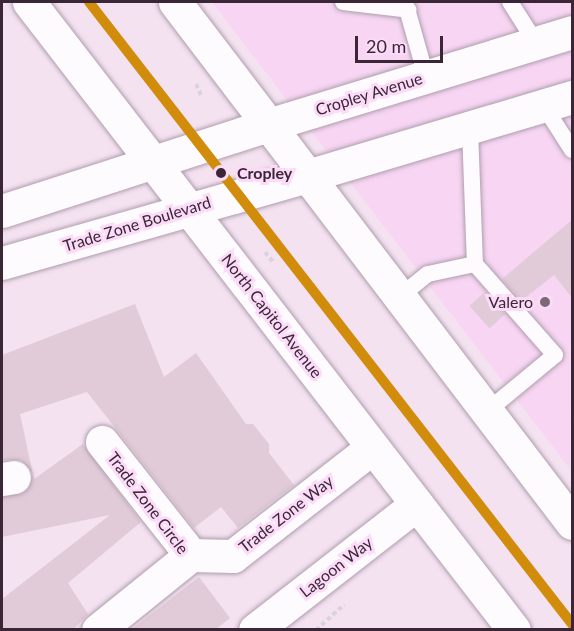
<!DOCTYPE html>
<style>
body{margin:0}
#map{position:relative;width:574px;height:631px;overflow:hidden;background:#f4e2f1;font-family:Lato,sans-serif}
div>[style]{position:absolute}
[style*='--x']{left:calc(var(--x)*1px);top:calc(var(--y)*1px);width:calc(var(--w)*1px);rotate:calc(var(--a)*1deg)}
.built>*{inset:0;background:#f7d5f3}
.building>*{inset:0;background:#e1cbd8;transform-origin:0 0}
.path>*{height:4px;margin-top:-2px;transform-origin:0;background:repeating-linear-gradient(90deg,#d9d4d8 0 4.5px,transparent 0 7.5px)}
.roads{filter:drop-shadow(0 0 2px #af9ead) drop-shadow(0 0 2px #af9ead)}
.service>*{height:16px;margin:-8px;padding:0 8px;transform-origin:8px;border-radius:8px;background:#fdfbfd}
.minor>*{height:33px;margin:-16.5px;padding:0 16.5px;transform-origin:16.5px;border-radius:16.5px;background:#fdfbfd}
.secondary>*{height:33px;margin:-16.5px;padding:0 16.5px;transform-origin:16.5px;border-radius:16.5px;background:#fdfbfd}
.primary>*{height:33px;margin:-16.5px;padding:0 16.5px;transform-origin:16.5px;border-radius:16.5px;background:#fdfbfd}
.rail-1>*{height:10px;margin:-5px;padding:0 5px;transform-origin:5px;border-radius:5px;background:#d18c0b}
.dots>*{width:16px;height:16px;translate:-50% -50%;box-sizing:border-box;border:3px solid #fbdbf7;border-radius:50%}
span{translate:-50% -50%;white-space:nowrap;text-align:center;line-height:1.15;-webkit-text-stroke:6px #fbdbf7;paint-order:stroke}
.street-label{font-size:16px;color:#3a2637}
.stop-label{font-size:16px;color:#3a2637;font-weight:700}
.left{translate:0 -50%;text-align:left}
.poi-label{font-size:16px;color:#3a2637}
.right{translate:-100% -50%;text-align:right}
.frame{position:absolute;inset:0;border:3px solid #3a2637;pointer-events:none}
.scale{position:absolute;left:355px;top:36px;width:88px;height:27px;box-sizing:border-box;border:3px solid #3a2637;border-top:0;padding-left:8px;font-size:18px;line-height:21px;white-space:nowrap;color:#3a2637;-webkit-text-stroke:4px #fbdbf7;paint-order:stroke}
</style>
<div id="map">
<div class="built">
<div style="clip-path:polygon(212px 2px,572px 2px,570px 469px)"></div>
</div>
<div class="building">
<div style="clip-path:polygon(573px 219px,573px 299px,554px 275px,521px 301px,502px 279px)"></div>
<div style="left:485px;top:292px;width:30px;height:21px;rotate:48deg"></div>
<div style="clip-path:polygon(135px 304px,164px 377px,196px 353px,246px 424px,253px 424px,269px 444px,269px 453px,294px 485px,238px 528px,221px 507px,194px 528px,87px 392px,20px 414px,34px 479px,83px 444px,141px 522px,68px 583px,88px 614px,73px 630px,2px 630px,2px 599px,110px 515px,2px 537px,2px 497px,25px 492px,33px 475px,21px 460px,2px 460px,2px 355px)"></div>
<div style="clip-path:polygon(199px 577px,230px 618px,215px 630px,131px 630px)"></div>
</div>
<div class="path">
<div style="--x:196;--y:84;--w:12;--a:66"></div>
<div style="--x:265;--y:252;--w:14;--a:51"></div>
<div style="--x:316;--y:630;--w:38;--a:-42"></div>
</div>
<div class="roads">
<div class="service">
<div style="--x:343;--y:2;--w:66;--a:6.9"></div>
<div style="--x:405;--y:2;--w:77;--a:74.2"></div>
<div style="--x:510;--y:2;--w:49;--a:57.6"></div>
<div style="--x:544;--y:106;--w:52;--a:57.5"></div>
<div style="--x:470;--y:129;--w:135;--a:87.9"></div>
<div style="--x:398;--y:298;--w:38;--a:-39"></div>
<div style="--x:428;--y:274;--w:48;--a:-12"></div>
<div style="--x:475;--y:264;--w:121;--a:48.7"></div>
<div style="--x:555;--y:355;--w:89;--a:140.4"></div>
</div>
<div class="minor">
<div style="--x:2;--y:479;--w:12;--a:-9"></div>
<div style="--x:191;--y:555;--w:42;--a:1.4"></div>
<div style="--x:233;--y:556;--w:177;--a:-37.9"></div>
<div style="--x:98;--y:630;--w:119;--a:-38.9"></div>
<div style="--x:191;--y:555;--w:144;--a:-128.2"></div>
<div style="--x:255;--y:630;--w:205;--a:-37.9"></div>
</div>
<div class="secondary">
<div style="--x:268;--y:125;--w:318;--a:-17"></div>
<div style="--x:307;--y:176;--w:277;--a:-16.6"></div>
</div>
<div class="primary">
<div style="--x:29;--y:2;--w:793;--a:52.32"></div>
<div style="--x:175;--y:2;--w:655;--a:52.69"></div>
<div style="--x:2;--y:211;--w:280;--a:-17.9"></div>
<div style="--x:2;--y:263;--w:317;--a:-15.9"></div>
</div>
</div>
<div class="rail-1">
<div style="--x:89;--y:2;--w:788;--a:52.17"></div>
</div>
<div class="dots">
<div style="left:221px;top:173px;background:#3a2637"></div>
<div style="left:545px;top:302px;background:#7b6878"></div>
</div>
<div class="street-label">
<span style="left:369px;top:94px;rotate:-17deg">Cropley Avenue</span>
<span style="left:137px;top:224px;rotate:-17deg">Trade Zone Boulevard</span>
<span style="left:272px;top:316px;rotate:52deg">North Capitol Avenue</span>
<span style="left:148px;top:503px;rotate:53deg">Trade Zone Circle</span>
<span style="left:286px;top:514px;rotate:-38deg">Trade Zone Way</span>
<span style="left:336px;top:567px;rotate:-38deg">Lagoon Way</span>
</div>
<div class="stop-label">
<span class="left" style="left:237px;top:173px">Cropley</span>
</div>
<div class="poi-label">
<span class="right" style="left:533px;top:302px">Valero</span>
</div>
<div class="frame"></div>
<div class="scale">20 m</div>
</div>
